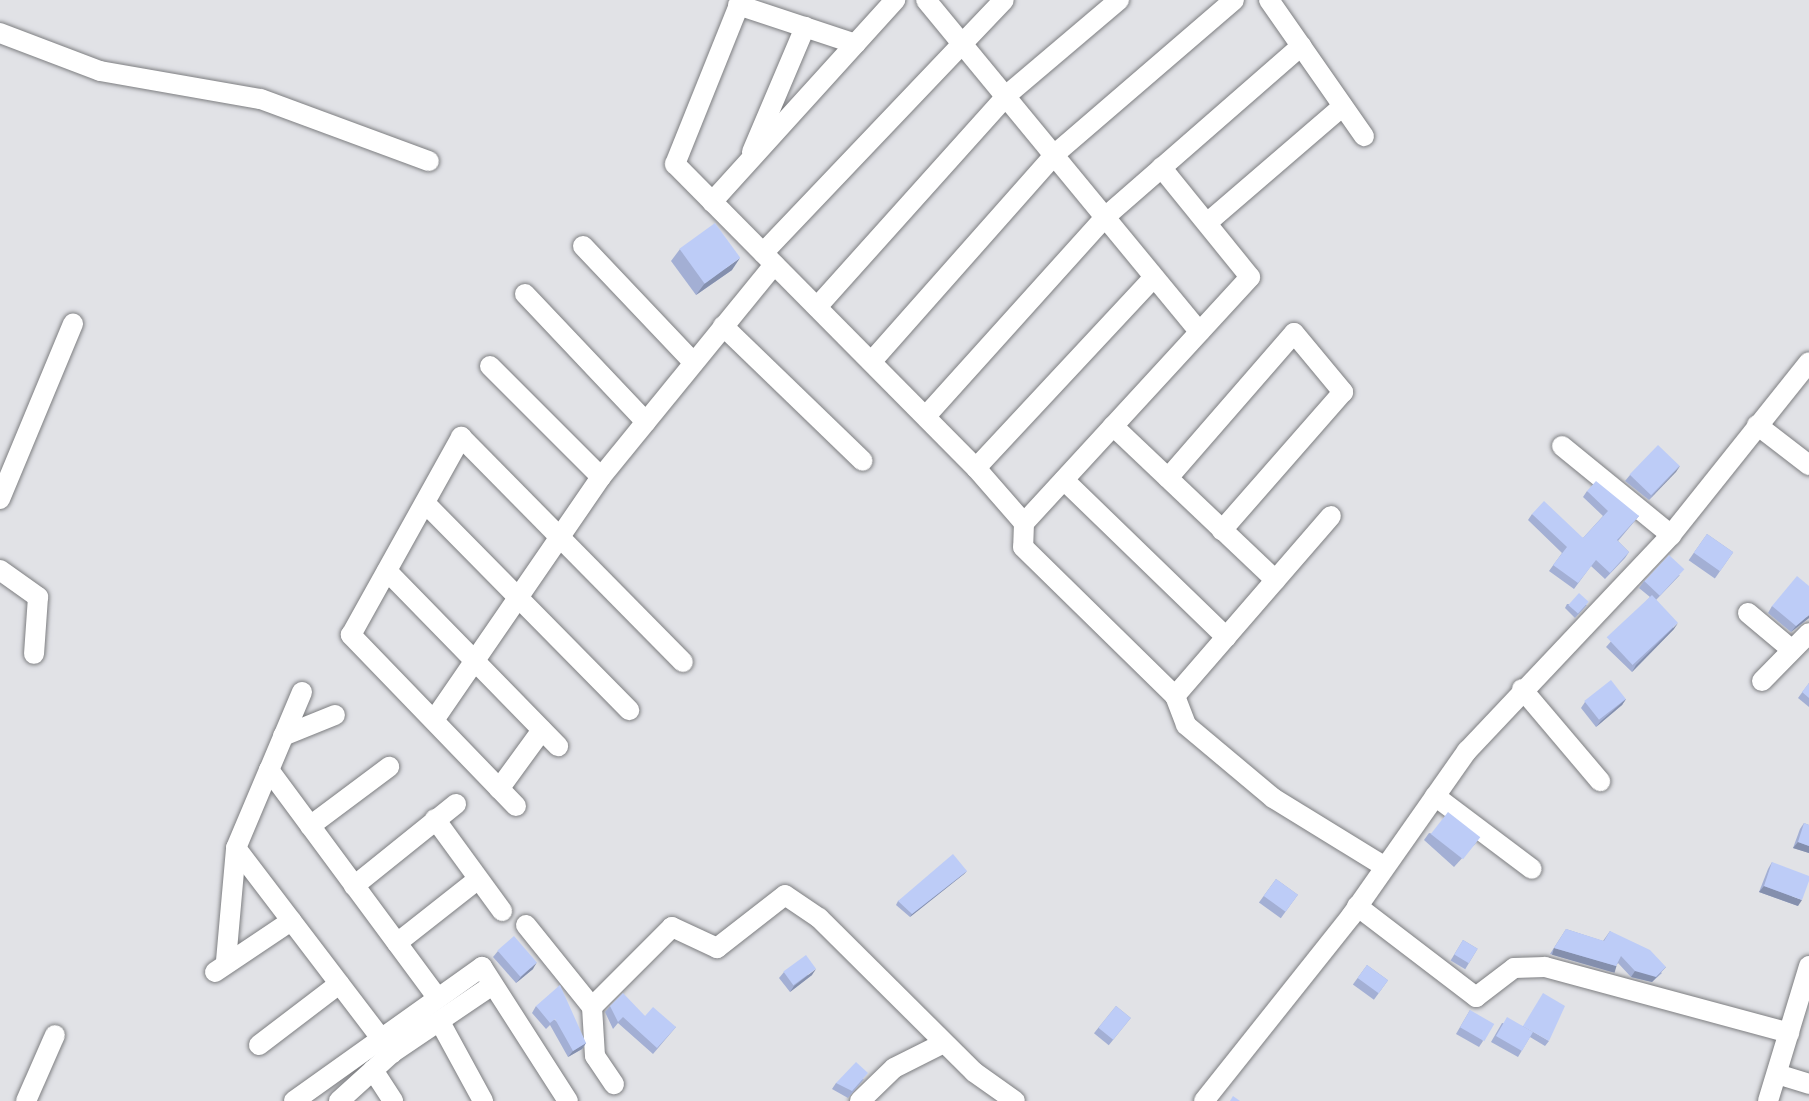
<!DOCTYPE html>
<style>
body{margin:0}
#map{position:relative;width:1809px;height:1101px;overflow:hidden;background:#e1e2e6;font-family:Manrope,sans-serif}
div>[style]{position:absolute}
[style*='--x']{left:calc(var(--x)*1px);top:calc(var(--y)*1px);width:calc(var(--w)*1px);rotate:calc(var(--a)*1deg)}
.roads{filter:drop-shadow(0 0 2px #7d7e81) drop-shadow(0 0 2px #7d7e81)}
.street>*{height:20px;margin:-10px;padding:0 10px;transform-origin:10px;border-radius:10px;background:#fff}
.wall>*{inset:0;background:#a3afd4;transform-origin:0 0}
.shaded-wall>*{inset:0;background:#848fad;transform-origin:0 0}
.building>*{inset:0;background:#bdccf7;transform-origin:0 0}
span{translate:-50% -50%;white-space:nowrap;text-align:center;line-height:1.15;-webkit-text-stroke:8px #fff;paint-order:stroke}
</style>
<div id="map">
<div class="roads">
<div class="street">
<div style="--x:741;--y:0;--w:177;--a:111.9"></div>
<div style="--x:675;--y:164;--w:428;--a:45.3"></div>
<div style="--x:976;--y:468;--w:73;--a:48.9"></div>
<div style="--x:1024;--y:523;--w:24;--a:92"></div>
<div style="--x:1023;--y:547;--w:213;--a:44.4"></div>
<div style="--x:1175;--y:696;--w:31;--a:69"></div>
<div style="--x:1186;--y:725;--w:114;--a:40"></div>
<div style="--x:1273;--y:798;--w:128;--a:31.6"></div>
<div style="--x:926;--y:0;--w:430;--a:50.5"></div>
<div style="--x:1269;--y:0;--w:166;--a:55.1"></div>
<div style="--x:738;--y:5;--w:124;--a:18.3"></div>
<div style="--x:0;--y:33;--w:107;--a:20.8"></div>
<div style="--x:100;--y:71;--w:163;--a:9.9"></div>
<div style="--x:261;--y:99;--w:179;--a:20.3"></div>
<div style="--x:752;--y:152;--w:136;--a:-67"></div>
<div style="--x:712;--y:202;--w:273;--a:-47.8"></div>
<div style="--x:1207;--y:223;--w:179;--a:-40.7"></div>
<div style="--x:583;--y:246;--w:161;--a:46.5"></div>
<div style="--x:763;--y:253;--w:349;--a:-46.4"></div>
<div style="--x:525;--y:294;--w:176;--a:46.6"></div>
<div style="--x:817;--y:307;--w:285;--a:-48.1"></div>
<div style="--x:1007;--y:95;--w:147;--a:-40.3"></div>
<div style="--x:723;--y:326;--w:194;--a:44"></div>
<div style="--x:872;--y:361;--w:276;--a:-48.5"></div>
<div style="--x:1055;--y:154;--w:236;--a:-40.7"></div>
<div style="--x:490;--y:366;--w:157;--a:45"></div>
<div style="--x:926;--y:416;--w:266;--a:-48"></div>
<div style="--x:1104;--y:218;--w:262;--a:-41.1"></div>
<div style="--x:1757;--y:425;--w:66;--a:37.6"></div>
<div style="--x:1113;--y:426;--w:224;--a:43.5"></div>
<div style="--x:1562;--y:446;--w:141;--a:39.2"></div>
<div style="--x:976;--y:468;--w:260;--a:-47"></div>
<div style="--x:1168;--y:478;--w:192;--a:-49"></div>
<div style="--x:1294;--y:333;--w:77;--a:50.3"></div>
<div style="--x:1343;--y:392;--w:184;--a:131.2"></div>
<div style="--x:1064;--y:480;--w:226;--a:44.1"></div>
<div style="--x:0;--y:499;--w:190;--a:-67.4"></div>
<div style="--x:425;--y:503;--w:291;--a:45.4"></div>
<div style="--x:1024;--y:523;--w:334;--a:-47.4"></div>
<div style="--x:1250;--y:277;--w:141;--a:-129"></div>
<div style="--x:0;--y:570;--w:47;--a:35.4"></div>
<div style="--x:38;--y:597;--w:57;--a:94"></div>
<div style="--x:387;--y:571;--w:245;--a:45.7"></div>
<div style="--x:1748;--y:613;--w:57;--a:40.1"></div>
<div style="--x:1762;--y:681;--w:67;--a:-45.6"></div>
<div style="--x:1522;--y:689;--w:121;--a:49.7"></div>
<div style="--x:302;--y:692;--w:85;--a:112.9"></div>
<div style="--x:269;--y:770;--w:282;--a:53.5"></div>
<div style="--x:1175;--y:696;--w:238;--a:-49.1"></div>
<div style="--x:434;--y:720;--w:295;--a:-55.5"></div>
<div style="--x:601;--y:477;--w:274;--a:-50.8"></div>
<div style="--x:283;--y:736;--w:56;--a:-22"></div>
<div style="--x:499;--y:789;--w:73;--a:-53.9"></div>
<div style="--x:1435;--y:796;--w:121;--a:37"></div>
<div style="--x:516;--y:806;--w:238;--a:-134"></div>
<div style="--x:351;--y:635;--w:227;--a:-60.9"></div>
<div style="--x:461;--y:437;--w:316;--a:45.4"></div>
<div style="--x:435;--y:819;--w:114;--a:53.9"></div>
<div style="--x:310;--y:826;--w:99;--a:-36.8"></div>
<div style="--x:236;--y:848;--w:258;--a:52.7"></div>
<div style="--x:354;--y:886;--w:131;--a:-38.8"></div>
<div style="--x:1357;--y:906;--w:150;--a:37.4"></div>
<div style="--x:1476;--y:997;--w:48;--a:-37.3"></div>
<div style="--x:1514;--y:968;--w:31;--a:-2"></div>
<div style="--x:1545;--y:967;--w:253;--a:15.1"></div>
<div style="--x:526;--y:925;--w:105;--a:51.2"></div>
<div style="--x:592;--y:1007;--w:113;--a:-45"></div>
<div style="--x:672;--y:927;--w:50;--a:25"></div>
<div style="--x:717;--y:948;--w:86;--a:-37.9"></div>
<div style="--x:785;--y:895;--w:41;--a:34.1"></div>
<div style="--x:819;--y:918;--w:218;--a:44.8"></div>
<div style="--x:974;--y:1072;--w:50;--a:35.3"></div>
<div style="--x:397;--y:943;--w:102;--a:-38.2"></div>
<div style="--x:226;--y:961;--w:113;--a:-84.9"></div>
<div style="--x:236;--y:848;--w:85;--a:-67.1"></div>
<div style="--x:215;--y:972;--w:92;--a:-33.9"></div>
<div style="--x:592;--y:1007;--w:49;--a:86.5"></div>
<div style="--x:595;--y:1056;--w:34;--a:56"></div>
<div style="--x:440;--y:1022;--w:90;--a:61.4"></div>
<div style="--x:259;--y:1045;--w:101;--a:-37.3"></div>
<div style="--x:373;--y:1070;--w:37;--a:57"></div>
<div style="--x:1777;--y:1074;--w:34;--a:17"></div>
<div style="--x:26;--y:1101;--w:72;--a:-66.3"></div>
<div style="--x:294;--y:1101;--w:231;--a:-35.5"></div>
<div style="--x:482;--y:967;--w:159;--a:57.3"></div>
<div style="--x:339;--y:1101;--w:72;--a:-42.2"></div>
<div style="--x:392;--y:1053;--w:120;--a:-34.1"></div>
<div style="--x:860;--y:1101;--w:47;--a:-44.1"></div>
<div style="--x:894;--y:1068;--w:56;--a:-26.6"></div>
<div style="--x:1204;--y:1101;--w:236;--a:-51.5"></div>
<div style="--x:1351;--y:916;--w:202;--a:-54.9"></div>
<div style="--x:1467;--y:751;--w:297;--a:-46.6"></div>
<div style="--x:1671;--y:535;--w:221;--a:-51.4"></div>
<div style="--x:1768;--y:1101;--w:141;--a:-73.1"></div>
</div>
</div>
<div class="wall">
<div style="clip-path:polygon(680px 249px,732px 270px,696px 295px,671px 261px)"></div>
<div style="clip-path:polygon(1680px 466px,1649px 500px,1625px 481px,1630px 475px)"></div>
<div style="clip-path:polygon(1587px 491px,1639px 516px,1618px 541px,1629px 552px,1625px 558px,1605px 579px,1591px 566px,1574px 589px,1549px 571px,1562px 553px,1528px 520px,1532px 514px,1583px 538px,1603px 516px,1583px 497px)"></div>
<div style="left:1707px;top:534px;width:32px;height:32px;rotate:35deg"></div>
<div style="clip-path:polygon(1680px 575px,1656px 600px,1674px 629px,1632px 672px,1606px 647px,1650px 597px,1639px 588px,1644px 581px)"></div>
<div style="clip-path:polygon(1567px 604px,1587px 605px,1575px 618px,1565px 608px)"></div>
<div style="clip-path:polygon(1772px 606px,1809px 618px,1791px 632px,1768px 613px)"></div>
<div style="clip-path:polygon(1809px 683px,1809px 707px,1798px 698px)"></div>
<div style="clip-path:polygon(1626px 699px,1622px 705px,1596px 727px,1581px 708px,1585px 702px)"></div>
<div style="clip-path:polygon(1804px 823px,1809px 825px,1809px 853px,1793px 848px,1800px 829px)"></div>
<div style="clip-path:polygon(1429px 833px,1476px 843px,1454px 867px,1424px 840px)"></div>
<div style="clip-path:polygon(1772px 862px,1798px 906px,1759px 892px,1768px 869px)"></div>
<div style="clip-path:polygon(967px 871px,964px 874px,910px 917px,896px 905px,898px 901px)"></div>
<div style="left:1276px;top:879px;width:27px;height:29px;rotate:36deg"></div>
<div style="clip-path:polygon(1566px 929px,1603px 941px,1610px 931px,1662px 973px,1652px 982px,1631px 977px,1618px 963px,1612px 972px,1550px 954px)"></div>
<div style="left:1463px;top:940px;width:17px;height:24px;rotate:31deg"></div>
<div style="clip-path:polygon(498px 951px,533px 969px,516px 983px,493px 957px)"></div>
<div style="left:1367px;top:965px;width:26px;height:24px;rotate:36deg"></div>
<div style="clip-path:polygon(784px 972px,812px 975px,790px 992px,779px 978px)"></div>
<div style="clip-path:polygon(536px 1006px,586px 1043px,582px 1049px,568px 1057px,550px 1025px,546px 1029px,532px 1013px)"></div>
<div style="clip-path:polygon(610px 1006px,645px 1016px,676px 1027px,653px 1054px,618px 1023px,613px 1029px,605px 1012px)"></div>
<div style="left:1116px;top:1006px;width:19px;height:35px;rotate:39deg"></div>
<div style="clip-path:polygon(1470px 1010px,1483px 1041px,1479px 1047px,1456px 1034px)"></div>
<div style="clip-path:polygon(1502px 1023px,1523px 1026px,1549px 1041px,1545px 1046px,1530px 1037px,1518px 1057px,1491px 1042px)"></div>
<div style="clip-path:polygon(864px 1079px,848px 1098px,832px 1089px,836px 1083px)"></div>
</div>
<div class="shaded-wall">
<div style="clip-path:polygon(740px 258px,732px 270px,696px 295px,705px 283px)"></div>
<div style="clip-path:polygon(1680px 466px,1676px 472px,1649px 500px,1654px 494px)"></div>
<div style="clip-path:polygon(1809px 615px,1809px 618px,1791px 632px,1796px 626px)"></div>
<div style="clip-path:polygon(1678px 623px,1674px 629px,1632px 672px,1636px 665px)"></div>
<div style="clip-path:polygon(1626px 699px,1622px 705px,1596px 727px,1601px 721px)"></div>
<div style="clip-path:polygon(1798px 842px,1809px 846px,1809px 853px,1793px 848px)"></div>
<div style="clip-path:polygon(967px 871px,964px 874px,910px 917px,912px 914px)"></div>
<div style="clip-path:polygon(1764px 886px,1802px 900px,1798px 906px,1759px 892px)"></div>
<div style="left:1554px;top:948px;width:65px;height:7px;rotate:16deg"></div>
<div style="clip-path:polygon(537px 962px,533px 969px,516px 983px,521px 977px)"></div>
<div style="clip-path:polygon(1666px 967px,1652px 982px,1631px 977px,1635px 971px)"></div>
<div style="clip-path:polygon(816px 969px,812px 975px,790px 992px,794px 986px)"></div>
<div style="clip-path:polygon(586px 1043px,582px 1049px,568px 1057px,573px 1051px)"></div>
</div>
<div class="building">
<div style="left:715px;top:223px;width:43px;height:44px;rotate:54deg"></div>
<div style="left:1658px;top:445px;width:30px;height:41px;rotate:44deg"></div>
<div style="clip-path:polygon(1596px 481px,1639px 516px,1617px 540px,1629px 552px,1610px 573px,1596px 560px,1578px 583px,1553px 565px,1567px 547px,1532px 514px,1544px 501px,1583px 538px,1608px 511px,1587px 491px)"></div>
<div style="left:1707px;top:534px;width:32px;height:23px;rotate:35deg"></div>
<div style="left:1669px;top:555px;width:21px;height:36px;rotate:43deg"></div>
<div style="clip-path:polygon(1797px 576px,1809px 586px,1809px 615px,1796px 626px,1772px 606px)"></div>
<div style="left:1579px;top:593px;width:13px;height:16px;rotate:42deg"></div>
<div style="left:1652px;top:595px;width:38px;height:62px;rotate:47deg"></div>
<div style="left:1611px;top:680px;width:24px;height:34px;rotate:52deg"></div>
<div style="clip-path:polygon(1809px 683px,1809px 698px,1802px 692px)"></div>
<div style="left:1448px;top:812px;width:41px;height:28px;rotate:38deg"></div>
<div style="clip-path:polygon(1804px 823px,1809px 825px,1809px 846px,1798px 842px)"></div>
<div style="clip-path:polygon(953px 854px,967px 871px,912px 914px,898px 901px)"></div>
<div style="clip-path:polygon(1772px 862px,1809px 876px,1809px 881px,1802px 900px,1764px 886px)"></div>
<div style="left:1276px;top:879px;width:27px;height:21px;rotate:36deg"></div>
<div style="clip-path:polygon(1566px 929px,1604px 941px,1610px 931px,1650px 950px,1666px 967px,1656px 977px,1635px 971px,1621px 956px,1616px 966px,1554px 948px)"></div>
<div style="left:514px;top:936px;width:35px;height:22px;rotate:49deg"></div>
<div style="left:1463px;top:940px;width:17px;height:17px;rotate:31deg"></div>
<div style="left:806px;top:955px;width:17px;height:28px;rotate:54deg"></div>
<div style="left:1367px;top:965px;width:26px;height:16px;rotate:36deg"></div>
<div style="clip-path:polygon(560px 985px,586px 1043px,573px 1051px,555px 1019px,550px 1023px,536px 1006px)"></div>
<div style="clip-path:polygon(623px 993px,645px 1016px,653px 1007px,676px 1027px,657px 1048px,623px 1017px,618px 1022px,610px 1006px)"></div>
<div style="clip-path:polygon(1543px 993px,1565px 1006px,1549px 1041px,1523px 1026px)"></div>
<div style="left:1116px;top:1006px;width:19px;height:28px;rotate:39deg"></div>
<div style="left:1470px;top:1010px;width:28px;height:20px;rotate:30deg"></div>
<div style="left:1507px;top:1017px;width:30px;height:22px;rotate:30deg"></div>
<div style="clip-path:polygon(856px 1062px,868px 1073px,852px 1091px,836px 1083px)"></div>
<div style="clip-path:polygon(1233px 1096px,1240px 1101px,1230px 1101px)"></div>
</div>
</div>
